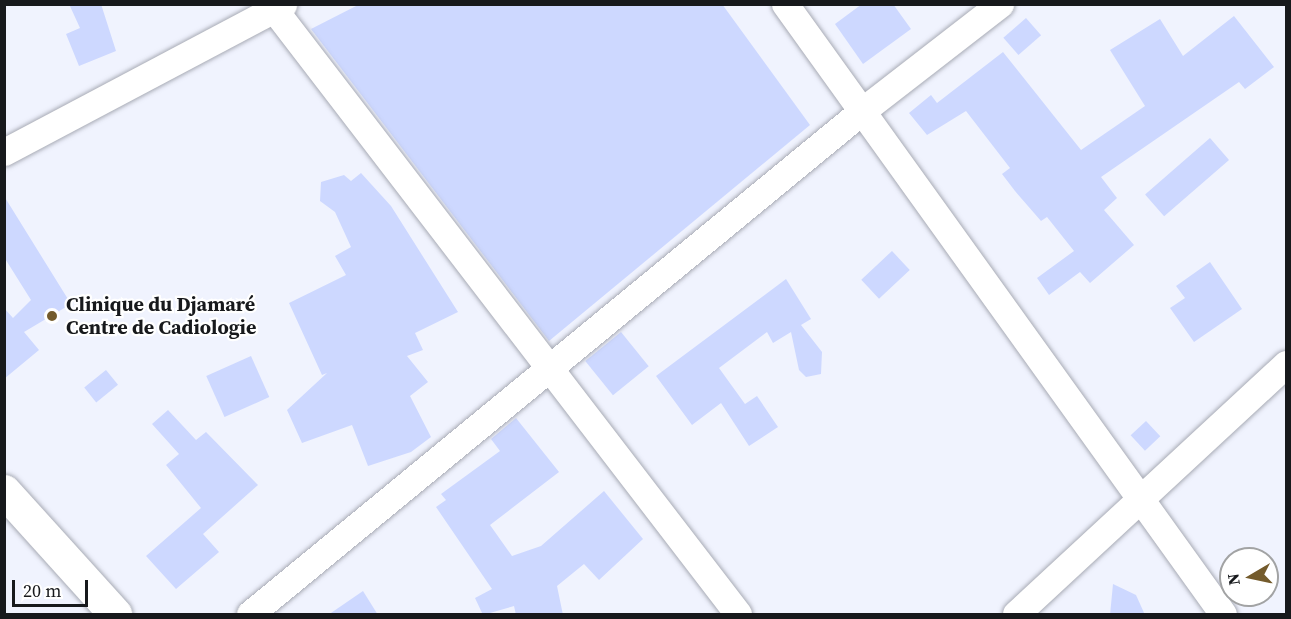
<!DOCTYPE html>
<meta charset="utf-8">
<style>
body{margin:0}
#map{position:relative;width:1291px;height:619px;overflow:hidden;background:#f0f3fe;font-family:"Source Serif 4",serif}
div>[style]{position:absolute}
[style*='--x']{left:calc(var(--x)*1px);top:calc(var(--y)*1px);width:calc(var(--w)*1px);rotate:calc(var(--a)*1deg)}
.building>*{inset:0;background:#cdd8ff;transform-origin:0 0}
.roads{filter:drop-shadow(0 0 2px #a8abb5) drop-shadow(0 0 2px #a8abb5)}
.minor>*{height:27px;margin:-13.5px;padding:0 13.5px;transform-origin:13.5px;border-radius:13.5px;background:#fff}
.major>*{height:33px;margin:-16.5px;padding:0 16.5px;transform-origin:16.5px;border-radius:16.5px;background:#fff}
.dots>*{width:16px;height:16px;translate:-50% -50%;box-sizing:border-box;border:3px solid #fff;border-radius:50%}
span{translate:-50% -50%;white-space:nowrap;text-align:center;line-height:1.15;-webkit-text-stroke:4.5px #fff;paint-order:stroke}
.poi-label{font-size:20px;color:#17191c;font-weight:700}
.left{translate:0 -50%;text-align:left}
.frame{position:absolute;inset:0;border:6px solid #17191c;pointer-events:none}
.north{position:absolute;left:1219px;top:547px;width:60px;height:60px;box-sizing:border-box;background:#fff;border:2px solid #a2a3a4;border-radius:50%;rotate:261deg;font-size:16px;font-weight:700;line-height:24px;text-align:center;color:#17191c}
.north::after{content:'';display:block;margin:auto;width:21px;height:27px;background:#745b2c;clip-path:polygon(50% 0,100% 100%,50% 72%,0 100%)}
.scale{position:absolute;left:12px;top:580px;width:76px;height:27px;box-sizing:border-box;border:3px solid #17191c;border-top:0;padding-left:8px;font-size:18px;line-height:21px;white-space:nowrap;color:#17191c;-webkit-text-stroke:4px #fff;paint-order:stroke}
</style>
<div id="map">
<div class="building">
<div style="clip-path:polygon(69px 4px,101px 4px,116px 51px,79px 66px,66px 34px,80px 28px)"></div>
<div style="clip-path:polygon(360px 4px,722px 4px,810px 125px,549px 341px,311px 29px)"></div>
<div style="clip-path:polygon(862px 4px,893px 4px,911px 29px,863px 64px,835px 24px)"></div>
<div style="clip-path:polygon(1234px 16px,1274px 67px,1245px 89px,1239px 82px,1101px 177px,1117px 198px,1104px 210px,1134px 245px,1090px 283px,1080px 272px,1049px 295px,1037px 278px,1074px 251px,1047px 217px,1041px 221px,1015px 191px,1002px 174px,1010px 168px,966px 111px,927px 135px,909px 113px,931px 95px,937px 103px,1003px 52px,1081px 150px,1145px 106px,1110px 50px,1160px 19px,1183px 56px)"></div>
<div style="left:1026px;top:18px;width:23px;height:30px;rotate:49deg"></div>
<div style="left:1210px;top:138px;width:29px;height:86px;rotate:49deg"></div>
<div style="clip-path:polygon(361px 173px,391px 206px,458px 312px,415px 333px,423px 350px,407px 356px,428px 382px,410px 396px,431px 437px,411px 452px,368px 466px,352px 425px,302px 443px,287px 410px,327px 373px,322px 375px,289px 303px,346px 275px,335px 256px,351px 247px,335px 212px,320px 201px,321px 182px,344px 175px,351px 181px)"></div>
<div style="clip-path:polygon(4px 196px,71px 304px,24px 332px,39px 350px,4px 379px,4px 308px,13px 318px,31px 300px,4px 257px)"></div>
<div style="left:892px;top:251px;width:26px;height:42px;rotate:47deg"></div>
<div style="clip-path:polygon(1210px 262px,1242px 309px,1194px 342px,1170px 308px,1185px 298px,1176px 286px)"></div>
<div style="clip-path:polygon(786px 279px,811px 319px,801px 325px,822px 352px,821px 374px,806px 377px,799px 370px,791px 332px,773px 343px,767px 332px,719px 368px,745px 404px,757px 396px,778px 427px,749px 446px,721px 403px,692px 425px,656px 376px)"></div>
<div style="left:621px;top:332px;width:44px;height:46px;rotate:51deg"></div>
<div style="left:251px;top:356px;width:45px;height:49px;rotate:66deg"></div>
<div style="left:106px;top:370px;width:19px;height:28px;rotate:51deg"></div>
<div style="clip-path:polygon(168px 410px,196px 440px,206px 432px,258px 485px,203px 534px,219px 552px,176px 589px,146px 556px,201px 508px,166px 465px,179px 454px,152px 424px)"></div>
<div style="clip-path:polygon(516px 418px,559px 472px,490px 525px,512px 556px,541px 546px,604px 491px,643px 539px,599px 580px,584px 564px,557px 586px,563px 615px,516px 615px,514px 606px,483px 615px,475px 598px,492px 589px,436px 507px,446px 500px,441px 494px,500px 451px,491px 439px)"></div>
<div style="left:1146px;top:421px;width:21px;height:21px;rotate:47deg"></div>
<div style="clip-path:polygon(1113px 584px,1136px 595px,1145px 615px,1110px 615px)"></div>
<div style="clip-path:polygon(363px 591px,378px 615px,328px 615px)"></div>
</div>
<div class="roads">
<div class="minor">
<div style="--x:270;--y:4;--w:769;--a:52.5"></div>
<div style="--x:785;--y:4;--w:751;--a:54.32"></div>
<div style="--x:4;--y:152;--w:316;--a:-27.9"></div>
<div style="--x:250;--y:614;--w:792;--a:-39.42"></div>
<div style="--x:862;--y:111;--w:175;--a:-37.8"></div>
<div style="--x:1016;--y:614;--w:368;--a:-42.8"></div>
</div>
<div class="major">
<div style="--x:4;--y:491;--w:166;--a:47.9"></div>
</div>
</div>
<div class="dots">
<div style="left:52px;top:316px;background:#745b2c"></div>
</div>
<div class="poi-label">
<span class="left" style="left:66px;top:316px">Clinique du Djamaré<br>Centre de Cadiologie</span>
</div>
<div class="frame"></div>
<div class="north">N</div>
<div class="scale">20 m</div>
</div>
